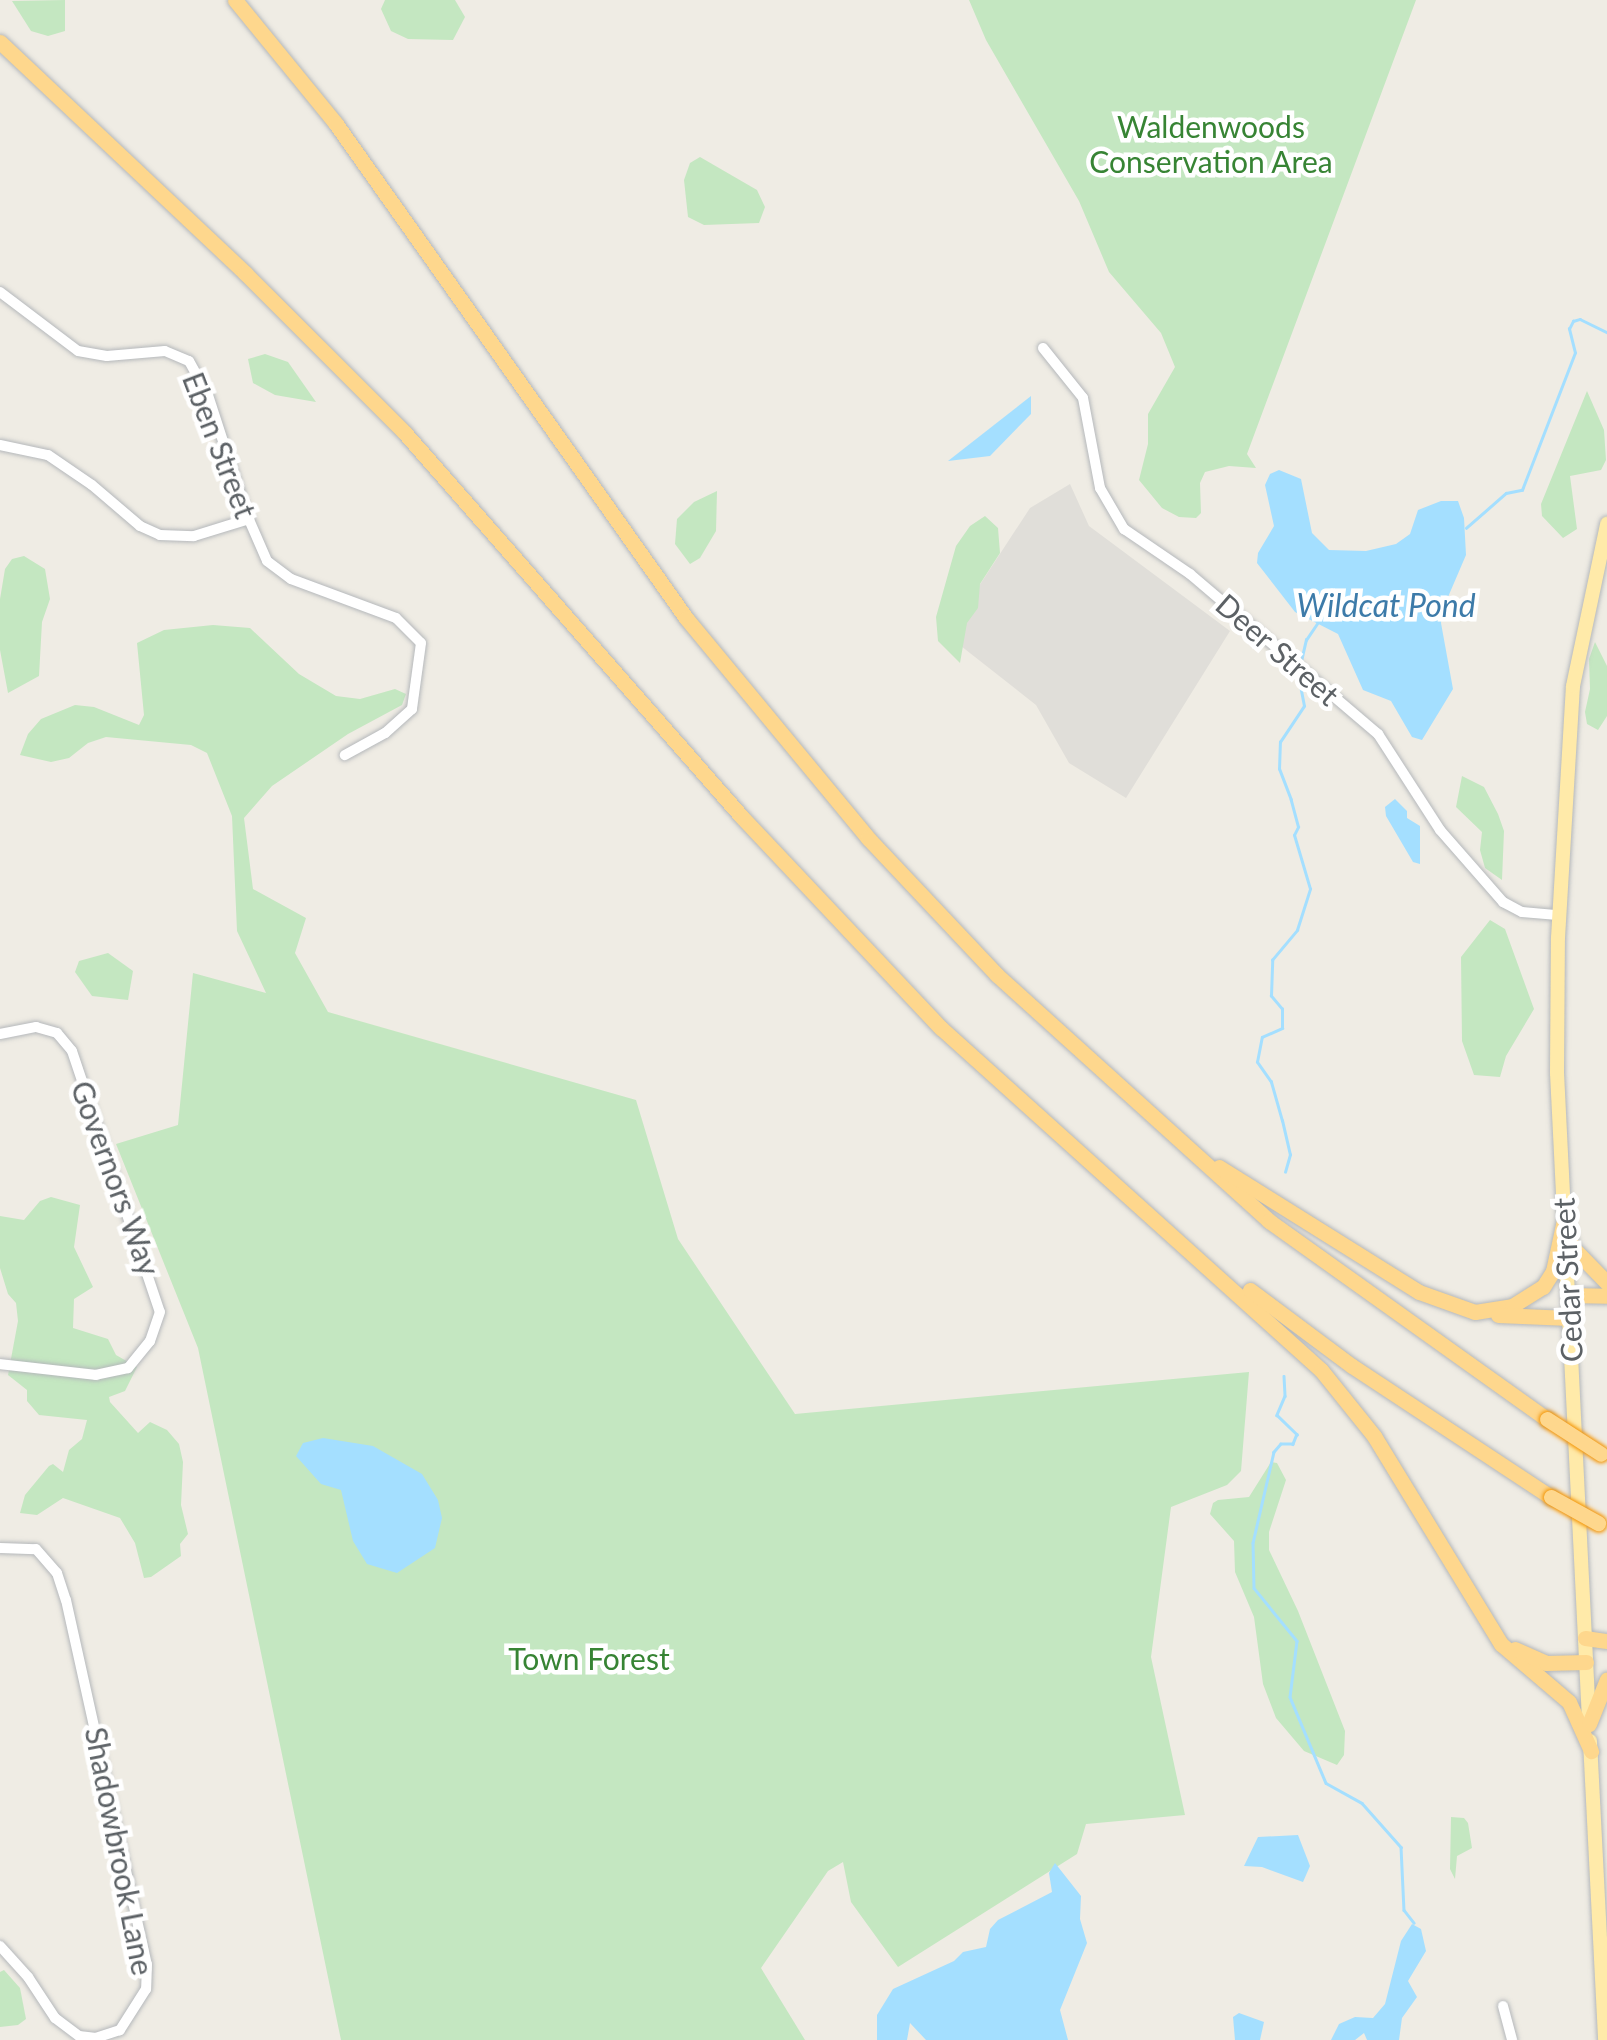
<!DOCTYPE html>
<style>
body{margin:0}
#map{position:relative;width:1607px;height:2040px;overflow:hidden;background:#efece4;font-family:Lato,sans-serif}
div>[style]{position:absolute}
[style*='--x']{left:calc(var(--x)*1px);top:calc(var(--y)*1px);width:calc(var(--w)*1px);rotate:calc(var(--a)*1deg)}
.industrial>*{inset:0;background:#e0ded9}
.green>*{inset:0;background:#c4e7c1}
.water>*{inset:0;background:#a4dfff}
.stream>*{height:2.5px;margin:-1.25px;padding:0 1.25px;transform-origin:1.25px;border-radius:1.25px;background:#a4dfff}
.roads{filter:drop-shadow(0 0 2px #b5b8bb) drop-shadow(0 0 2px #b5b8bb)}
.minor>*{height:10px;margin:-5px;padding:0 5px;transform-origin:5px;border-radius:5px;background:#fff}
.major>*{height:14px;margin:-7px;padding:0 7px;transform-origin:7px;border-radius:7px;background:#ffeaa9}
.highway>*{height:15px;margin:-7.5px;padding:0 7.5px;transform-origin:7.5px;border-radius:7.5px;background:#fed78d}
.bridges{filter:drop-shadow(0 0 2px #f39300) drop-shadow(0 0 2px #f39300)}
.highway-bridge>*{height:15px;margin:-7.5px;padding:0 7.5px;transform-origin:7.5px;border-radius:7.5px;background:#fed78d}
span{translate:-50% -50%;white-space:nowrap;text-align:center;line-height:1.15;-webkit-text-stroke:9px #fff;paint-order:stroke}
.park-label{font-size:30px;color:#378434}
.street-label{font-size:30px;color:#5c6165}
.water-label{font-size:32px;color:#3d7ba9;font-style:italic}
</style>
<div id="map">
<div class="industrial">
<div style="clip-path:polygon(1070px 484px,1089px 526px,1230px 631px,1126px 798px,1069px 763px,1036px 705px,947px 635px,1030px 508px)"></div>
</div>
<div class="green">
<div style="clip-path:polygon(65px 0,65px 31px,48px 36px,31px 31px,12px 1px)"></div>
<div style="clip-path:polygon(385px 0,455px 0,465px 17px,453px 40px,408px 39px,391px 31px,381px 9px)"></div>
<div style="clip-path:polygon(969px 0,1416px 0,1247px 454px,1256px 468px,1229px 466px,1205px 472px,1200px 483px,1201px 513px,1196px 518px,1179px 517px,1162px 508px,1139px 480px,1148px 444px,1148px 414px,1175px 367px,1161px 333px,1109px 272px,1079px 201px,986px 40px)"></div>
<div style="clip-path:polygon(700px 157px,757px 190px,765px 207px,759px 223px,704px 225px,688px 217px,684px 180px,690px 163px)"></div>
<div style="clip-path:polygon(265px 354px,288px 362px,316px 402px,275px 395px,253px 383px,248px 359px)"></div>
<div style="clip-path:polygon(1587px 391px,1604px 430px,1606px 460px,1601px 470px,1570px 476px,1577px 529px,1563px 538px,1542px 516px,1541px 504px)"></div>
<div style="clip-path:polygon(717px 491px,716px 531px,700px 558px,690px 564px,675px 544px,677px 519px,694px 502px)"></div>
<div style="clip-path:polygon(985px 516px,998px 528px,1000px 553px,980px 584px,978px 608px,967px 623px,960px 663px,938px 641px,936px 617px,956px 546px,970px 526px)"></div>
<div style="clip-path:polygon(24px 556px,45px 569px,50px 599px,42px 622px,39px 676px,8px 693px,0 650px,0 599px,5px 569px,12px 559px)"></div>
<div style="clip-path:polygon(213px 625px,250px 628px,299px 674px,336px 696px,360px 699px,395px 689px,406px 694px,402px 705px,348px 734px,272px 786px,244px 818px,253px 889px,306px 918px,295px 953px,328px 1012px,636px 1100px,678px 1239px,795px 1414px,1249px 1372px,1241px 1471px,1227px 1485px,1171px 1507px,1151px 1657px,1185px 1815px,1086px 1824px,1077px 1854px,898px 1967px,851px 1902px,843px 1862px,828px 1871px,761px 1968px,805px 2040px,341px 2040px,198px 1348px,116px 1144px,178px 1125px,193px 973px,266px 993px,237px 931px,232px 816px,207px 753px,191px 745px,106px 737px,88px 743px,69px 758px,51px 762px,20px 755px,28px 734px,41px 719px,75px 705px,94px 707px,139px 725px,144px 715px,137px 643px,164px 630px)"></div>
<div style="clip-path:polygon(1595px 642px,1607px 666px,1607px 716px,1598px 730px,1587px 724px,1585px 712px,1590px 689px,1589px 659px)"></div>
<div style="clip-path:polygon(1462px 776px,1484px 787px,1498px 814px,1504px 831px,1502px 880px,1485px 868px,1480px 850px,1482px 832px,1456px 807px)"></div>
<div style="clip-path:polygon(1490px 920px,1505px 929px,1534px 1009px,1506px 1056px,1500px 1077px,1474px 1075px,1462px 1041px,1461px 957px)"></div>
<div style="clip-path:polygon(108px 953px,133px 971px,128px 1000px,92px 996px,75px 972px,79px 961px)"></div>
<div style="clip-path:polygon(51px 1197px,80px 1205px,74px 1247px,93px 1287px,74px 1299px,73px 1328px,108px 1339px,116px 1355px,137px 1367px,125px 1391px,109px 1397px,110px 1402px,138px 1433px,150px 1422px,167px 1430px,179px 1444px,183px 1462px,181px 1505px,188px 1534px,180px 1544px,181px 1556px,151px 1577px,144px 1578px,135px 1543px,120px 1518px,63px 1498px,37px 1515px,20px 1513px,25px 1495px,49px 1466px,53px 1464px,63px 1472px,69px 1450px,82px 1439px,87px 1420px,39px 1415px,27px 1401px,27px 1390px,8px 1375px,18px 1321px,16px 1303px,8px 1294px,0 1268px,0 1216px,24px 1220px,40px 1201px)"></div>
<div style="clip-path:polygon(1271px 1462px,1277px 1463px,1286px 1480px,1269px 1532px,1269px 1550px,1298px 1611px,1345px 1731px,1344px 1755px,1337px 1765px,1304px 1751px,1276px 1718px,1263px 1684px,1254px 1617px,1235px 1572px,1234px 1541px,1210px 1514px,1213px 1503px,1218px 1500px,1249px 1497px)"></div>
<div style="clip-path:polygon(1451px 1817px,1464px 1818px,1468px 1823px,1472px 1848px,1457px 1856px,1455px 1879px,1450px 1869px)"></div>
<div style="clip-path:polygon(4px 1970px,20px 1988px,26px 2019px,18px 2025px,0 2027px,0 1972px)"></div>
</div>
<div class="water">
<div style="clip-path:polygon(1031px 396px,1031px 414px,990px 456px,948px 461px)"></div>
<div style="clip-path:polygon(1279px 470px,1301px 479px,1312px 533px,1329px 550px,1366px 551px,1396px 544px,1410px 534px,1418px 510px,1441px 501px,1458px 501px,1464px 518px,1466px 555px,1442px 611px,1441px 623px,1453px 689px,1422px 740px,1412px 737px,1391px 701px,1363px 690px,1338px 634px,1295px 612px,1257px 563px,1258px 553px,1274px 526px,1265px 485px,1270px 474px)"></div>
<div style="clip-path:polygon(1395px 799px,1407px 811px,1407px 818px,1420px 826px,1420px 864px,1413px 862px,1386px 816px,1385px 807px)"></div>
<div style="clip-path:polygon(323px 1438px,373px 1446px,422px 1474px,438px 1500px,442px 1518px,435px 1548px,397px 1573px,367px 1564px,353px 1541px,341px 1490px,321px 1484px,296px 1456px,303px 1443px)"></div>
<div style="clip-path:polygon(1298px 1835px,1310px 1866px,1303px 1882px,1262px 1867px,1244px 1866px,1258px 1837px)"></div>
<div style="clip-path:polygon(1055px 1863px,1081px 1896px,1080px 1919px,1087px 1943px,1060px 2010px,1068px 2040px,926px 2040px,910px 2023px,907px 2040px,877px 2040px,877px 2015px,893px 1989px,954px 1961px,963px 1952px,986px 1947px,990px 1929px,998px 1920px,1052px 1892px,1049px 1873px)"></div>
<div style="clip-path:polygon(1412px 1924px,1421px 1929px,1426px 1951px,1408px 1981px,1417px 1997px,1402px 2018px,1399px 2040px,1367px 2040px,1364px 2033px,1355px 2040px,1331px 2040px,1339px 2024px,1355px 2017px,1373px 2018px,1385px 2004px,1401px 1941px)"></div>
<div style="clip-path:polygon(1239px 2013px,1264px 2022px,1260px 2040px,1235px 2040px,1233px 2017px)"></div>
</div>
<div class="stream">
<div style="--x:1466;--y:528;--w:53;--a:-41.2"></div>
<div style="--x:1506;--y:493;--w:16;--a:-11"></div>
<div style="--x:1522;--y:490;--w:147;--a:-68.9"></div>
<div style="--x:1575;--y:353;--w:25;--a:-104"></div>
<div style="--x:1569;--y:329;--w:9;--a:-63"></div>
<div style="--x:1573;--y:321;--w:7;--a:-16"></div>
<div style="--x:1580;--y:319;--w:30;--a:26"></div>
<div style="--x:1301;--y:661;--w:22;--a:-77"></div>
<div style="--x:1306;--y:640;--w:25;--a:-56"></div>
<div style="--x:1285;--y:1172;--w:18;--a:-74"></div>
<div style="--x:1290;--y:1155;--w:35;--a:-103"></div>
<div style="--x:1282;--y:1121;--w:41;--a:-105.8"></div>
<div style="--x:1271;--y:1082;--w:24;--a:-125"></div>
<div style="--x:1257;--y:1062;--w:25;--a:-79"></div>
<div style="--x:1262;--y:1037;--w:22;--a:-24"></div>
<div style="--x:1282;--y:1028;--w:19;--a:-90"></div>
<div style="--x:1282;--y:1009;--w:17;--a:-130"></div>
<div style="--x:1271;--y:996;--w:36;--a:-88"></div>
<div style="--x:1272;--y:960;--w:39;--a:-50"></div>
<div style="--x:1297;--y:930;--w:43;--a:-72.4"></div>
<div style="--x:1310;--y:889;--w:56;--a:-106.5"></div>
<div style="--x:1294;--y:835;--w:9;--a:-63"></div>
<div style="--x:1298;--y:827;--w:28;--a:-105"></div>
<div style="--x:1291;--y:800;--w:33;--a:-111"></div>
<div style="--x:1279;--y:769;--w:27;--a:-88"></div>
<div style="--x:1280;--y:742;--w:43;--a:-56.3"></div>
<div style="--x:1304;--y:706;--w:33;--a:-101"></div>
<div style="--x:1284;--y:1376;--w:20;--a:87"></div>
<div style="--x:1285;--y:1396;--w:21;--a:113"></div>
<div style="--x:1277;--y:1415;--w:28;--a:44"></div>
<div style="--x:1297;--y:1434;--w:11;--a:112"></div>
<div style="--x:1293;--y:1444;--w:12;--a:180"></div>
<div style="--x:1281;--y:1444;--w:11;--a:131"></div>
<div style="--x:1274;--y:1452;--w:93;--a:103"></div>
<div style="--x:1253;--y:1543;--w:45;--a:88.7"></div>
<div style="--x:1254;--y:1588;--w:68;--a:50.9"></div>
<div style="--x:1297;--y:1641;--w:56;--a:97.1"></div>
<div style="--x:1290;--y:1697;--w:93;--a:67.3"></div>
<div style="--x:1326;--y:1783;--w:41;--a:29.1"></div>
<div style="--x:1362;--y:1803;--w:59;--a:48.4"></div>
<div style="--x:1401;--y:1847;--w:63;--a:87.3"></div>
<div style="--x:1404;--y:1910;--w:16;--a:52"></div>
</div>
<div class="roads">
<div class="minor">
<div style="--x:0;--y:292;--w:98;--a:37.1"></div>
<div style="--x:78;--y:351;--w:29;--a:10"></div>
<div style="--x:107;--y:356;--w:58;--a:-4.9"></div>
<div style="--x:165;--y:351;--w:26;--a:23"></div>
<div style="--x:189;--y:361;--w:39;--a:61"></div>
<div style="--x:208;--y:395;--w:126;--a:72"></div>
<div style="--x:247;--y:515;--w:50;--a:66.5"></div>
<div style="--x:267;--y:561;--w:30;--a:37"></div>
<div style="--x:291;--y:579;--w:112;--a:20.4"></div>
<div style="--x:396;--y:618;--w:35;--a:45"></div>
<div style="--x:421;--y:643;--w:67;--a:97.8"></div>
<div style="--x:412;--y:709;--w:36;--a:138"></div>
<div style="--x:385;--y:733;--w:46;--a:151.2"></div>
<div style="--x:1043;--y:348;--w:64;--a:51.3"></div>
<div style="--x:1083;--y:398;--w:92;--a:79.3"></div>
<div style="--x:1100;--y:488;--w:48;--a:59.7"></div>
<div style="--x:1124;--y:529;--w:80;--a:34.3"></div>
<div style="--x:1190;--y:574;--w:247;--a:40.4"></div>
<div style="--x:1378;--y:734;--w:114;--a:57.1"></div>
<div style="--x:1440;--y:830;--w:96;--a:48.8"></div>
<div style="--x:1503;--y:902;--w:21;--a:28"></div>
<div style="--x:1522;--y:912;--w:36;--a:5"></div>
<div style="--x:0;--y:445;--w:49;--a:11.8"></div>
<div style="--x:48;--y:455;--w:53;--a:34.3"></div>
<div style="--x:92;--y:485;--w:63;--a:40.5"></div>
<div style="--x:140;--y:526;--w:22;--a:24"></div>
<div style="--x:160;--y:535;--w:34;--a:2"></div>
<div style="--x:194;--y:536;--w:58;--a:-17.2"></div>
<div style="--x:0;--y:1034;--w:37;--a:-11"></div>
<div style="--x:36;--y:1027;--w:22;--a:16"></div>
<div style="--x:57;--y:1033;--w:23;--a:50"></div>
<div style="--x:72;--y:1051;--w:275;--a:71.4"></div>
<div style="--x:160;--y:1312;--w:31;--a:109"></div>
<div style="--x:150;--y:1341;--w:35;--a:129"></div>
<div style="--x:128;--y:1368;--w:33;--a:168"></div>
<div style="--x:96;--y:1375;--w:97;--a:-173.5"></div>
<div style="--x:0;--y:1548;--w:36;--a:2"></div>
<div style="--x:36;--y:1549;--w:32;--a:49"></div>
<div style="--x:57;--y:1573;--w:28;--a:72"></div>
<div style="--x:66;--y:1600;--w:373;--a:77.5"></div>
<div style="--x:147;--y:1964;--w:25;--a:92"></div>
<div style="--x:146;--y:1989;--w:49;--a:122.4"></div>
<div style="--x:120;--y:2030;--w:25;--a:162"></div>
<div style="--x:96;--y:2038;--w:17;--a:-173"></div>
<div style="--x:79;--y:2036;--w:30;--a:-143"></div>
<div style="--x:55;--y:2018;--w:49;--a:-123.4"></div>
<div style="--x:28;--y:1977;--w:42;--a:-132.1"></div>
<div style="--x:1503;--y:2006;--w:35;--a:75"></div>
</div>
<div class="major">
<div style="--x:1589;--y:1720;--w:648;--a:-92.83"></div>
<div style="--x:1557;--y:1073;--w:135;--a:-89.6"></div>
<div style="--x:1558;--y:938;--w:252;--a:-86.6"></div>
<div style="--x:1573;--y:686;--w:166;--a:-78.1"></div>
<div style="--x:1590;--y:1741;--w:299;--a:87.1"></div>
</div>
<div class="highway">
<div style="--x:235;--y:0;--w:160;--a:50.8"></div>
<div style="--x:336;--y:124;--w:605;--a:54.68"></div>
<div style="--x:686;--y:618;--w:286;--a:50.4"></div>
<div style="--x:868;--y:838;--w:188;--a:46.7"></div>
<div style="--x:997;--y:975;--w:367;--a:42.1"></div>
<div style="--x:1269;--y:1221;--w:341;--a:35.5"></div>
<div style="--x:0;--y:42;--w:337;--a:43.3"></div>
<div style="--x:245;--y:273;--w:225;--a:45"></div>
<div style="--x:404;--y:432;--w:511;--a:48.73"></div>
<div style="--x:741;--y:816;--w:291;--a:46.7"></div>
<div style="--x:941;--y:1028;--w:511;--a:41.99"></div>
<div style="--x:1321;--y:1370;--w:85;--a:51.2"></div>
<div style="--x:1374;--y:1436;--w:244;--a:58.6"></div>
<div style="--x:1501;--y:1644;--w:89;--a:40.5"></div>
<div style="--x:1569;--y:1702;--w:54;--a:65.8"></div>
<div style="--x:1219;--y:1167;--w:236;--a:32"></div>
<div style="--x:1419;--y:1292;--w:59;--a:19.7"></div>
<div style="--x:1475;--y:1312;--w:37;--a:-9"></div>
<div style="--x:1512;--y:1306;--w:36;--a:-32"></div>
<div style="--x:1543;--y:1287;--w:19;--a:-58"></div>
<div style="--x:1553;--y:1271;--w:52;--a:-77.8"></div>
<div style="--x:1565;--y:1224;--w:24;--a:73"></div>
<div style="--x:1572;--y:1247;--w:50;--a:45.8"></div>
<div style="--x:1250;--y:1290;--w:127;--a:36.7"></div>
<div style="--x:1352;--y:1366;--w:238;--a:33.4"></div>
<div style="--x:1568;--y:1295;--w:39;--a:1"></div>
<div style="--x:1498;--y:1315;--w:71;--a:2.4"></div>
<div style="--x:1585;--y:1638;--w:22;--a:8"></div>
<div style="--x:1515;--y:1649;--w:34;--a:24"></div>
<div style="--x:1546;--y:1663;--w:40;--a:-1.4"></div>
<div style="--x:1589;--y:1724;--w:48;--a:-68.2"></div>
</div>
</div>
<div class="bridges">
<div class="highway-bridge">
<div style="--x:1547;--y:1419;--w:64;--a:32.9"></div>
<div style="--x:1551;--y:1497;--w:54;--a:29"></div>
</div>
</div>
<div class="park-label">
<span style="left:1211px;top:143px">Waldenwoods<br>Conservation Area</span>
<span style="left:589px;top:1658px">Town Forest</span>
</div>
<div class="street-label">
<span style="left:220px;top:445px;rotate:69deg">Eben Street</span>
<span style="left:1278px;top:649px;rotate:41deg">Deer Street</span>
<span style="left:116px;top:1178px;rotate:70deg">Governors Way</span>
<span style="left:1567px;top:1280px;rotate:-93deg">Cedar Street</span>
<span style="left:120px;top:1851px;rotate:79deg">Shadowbrook Lane</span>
</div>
<div class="water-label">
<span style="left:1386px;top:605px">Wildcat Pond</span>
</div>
</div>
